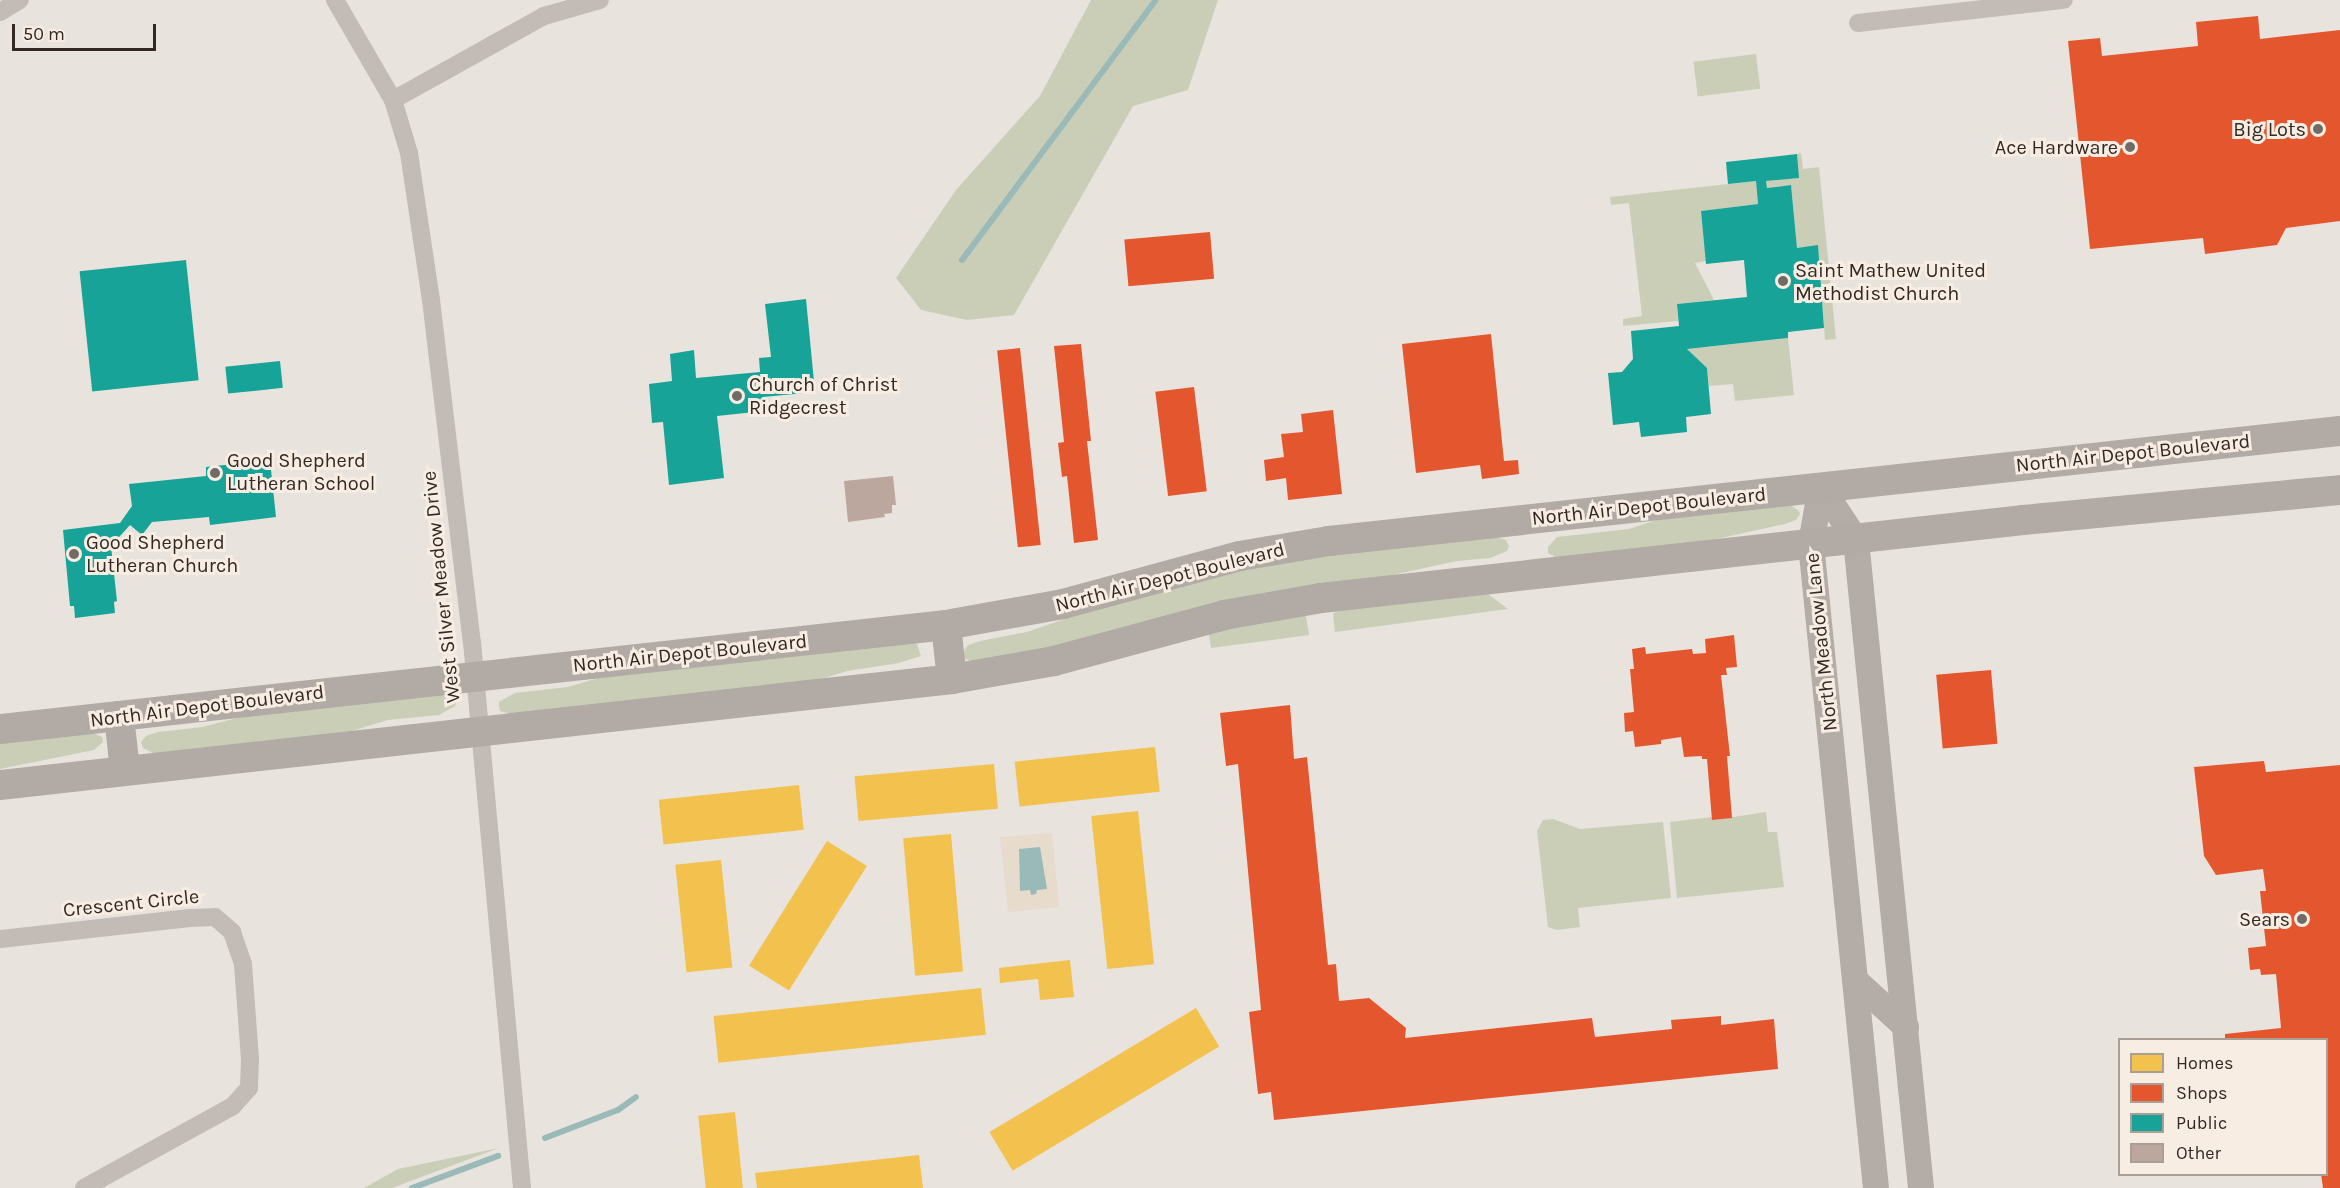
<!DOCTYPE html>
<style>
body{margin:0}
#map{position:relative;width:2340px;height:1188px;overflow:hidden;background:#e9e3dd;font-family:Karla,sans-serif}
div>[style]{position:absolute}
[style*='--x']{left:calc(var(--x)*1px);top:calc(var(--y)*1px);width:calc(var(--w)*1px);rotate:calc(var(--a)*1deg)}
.green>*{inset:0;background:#caceb7;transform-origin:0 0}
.plaza>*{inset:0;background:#e7dbcc}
.water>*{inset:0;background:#9abab9}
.homes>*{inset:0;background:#f2c14e;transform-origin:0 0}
.shops>*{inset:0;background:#e4572e;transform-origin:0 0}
.public>*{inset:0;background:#17a398;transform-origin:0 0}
.stream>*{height:6px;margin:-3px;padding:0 3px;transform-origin:3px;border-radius:3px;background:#9abab9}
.building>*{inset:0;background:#bca79f}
.street>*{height:18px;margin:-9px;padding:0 9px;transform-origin:9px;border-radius:9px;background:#c2bbb6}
.secondary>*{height:26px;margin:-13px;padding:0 13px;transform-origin:13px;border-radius:13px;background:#b3aca7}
.primary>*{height:30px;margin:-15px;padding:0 15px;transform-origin:15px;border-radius:15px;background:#b1aaa5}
.dots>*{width:16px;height:16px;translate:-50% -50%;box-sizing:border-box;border:3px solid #f7ede3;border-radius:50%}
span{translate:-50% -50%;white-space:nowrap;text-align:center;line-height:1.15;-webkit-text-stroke:6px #f7ede3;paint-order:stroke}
.poi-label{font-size:20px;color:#322925}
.right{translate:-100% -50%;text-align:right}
.left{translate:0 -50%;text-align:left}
.street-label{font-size:20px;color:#322925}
.legend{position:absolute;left:2118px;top:1038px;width:210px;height:138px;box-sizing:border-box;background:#f7ede3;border:2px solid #a89f97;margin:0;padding:8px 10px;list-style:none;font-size:18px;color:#322925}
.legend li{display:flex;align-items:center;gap:12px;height:30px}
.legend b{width:30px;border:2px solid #a89f97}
.scale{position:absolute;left:12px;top:24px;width:144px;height:27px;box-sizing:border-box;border:3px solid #322925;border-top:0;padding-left:8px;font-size:18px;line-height:21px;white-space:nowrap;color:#322925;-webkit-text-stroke:4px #f7ede3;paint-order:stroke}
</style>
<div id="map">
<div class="green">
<div style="clip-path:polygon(1091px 0,1218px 0,1188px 90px,1133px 106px,1014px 315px,967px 320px,921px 310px,896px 278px,956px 190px,1040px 96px)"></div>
<div style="left:1756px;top:54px;width:35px;height:63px;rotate:83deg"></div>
<div style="clip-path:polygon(1801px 153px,1803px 169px,1819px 167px,1836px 339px,1825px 340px,1818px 246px,1797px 248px,1791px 185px,1767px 188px,1766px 181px,1798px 178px,1797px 154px)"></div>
<div style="clip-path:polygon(1756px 181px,1758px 204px,1701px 211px,1706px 261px,1695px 263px,1714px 300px,1677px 304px,1678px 321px,1623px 326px,1623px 319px,1642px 316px,1629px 203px,1611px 205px,1610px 197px)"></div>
<div style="clip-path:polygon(1788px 338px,1794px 395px,1735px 401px,1733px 384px,1709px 386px,1707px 368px,1687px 349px)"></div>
<div style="clip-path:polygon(1790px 505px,1798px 510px,1800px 514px,1796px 520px,1785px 524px,1694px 544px,1557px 558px,1548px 553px,1548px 547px,1557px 537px,1629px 529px,1663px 518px)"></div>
<div style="clip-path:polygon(1490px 535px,1506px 540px,1509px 546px,1507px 551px,1490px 558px,1457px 561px,1087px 641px,972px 662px,964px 658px,964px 651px,968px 645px,980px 641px,1027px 632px,1082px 613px,1256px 564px)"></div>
<div style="clip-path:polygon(1484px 591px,1508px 609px,1335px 632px,1333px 614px,1339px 609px)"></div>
<div style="clip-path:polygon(1295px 613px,1306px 616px,1309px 635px,1211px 648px,1208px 629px)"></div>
<div style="clip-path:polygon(905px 640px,917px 644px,921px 656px,899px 663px,847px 671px,818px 680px,522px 717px,500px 711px,499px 707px,499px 702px,515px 693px,568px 687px,598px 678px)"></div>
<div style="clip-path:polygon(438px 693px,457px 700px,455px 706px,439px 715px,388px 720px,345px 733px,157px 755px,143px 748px,141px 742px,146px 736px,158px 732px,202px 727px,245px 716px)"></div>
<div style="clip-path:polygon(91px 732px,102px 737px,103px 742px,94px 750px,0 769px,0 740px)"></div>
<div style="clip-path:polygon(1766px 812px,1768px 832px,1777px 832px,1784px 887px,1677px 898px,1670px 822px,1712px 817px,1713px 820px)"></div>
<div style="clip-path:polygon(1553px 819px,1580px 829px,1663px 822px,1671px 898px,1578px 908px,1580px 927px,1557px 930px,1548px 927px,1537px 831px,1543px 820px)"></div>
<div style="clip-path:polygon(499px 1148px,392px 1188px,364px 1188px,398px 1169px)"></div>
</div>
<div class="plaza">
<div style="clip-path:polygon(evenodd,1052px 833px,1059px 907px,1008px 912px,1000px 837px,1052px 833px,1019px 849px,1036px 894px,1031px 894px,1030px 890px,1020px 890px,1019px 849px)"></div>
</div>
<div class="water">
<div style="clip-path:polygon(1040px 847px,1047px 889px,1037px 890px,1036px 894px,1031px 895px,1030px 890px,1020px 891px,1019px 849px)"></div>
</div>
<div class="homes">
<div style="left:1155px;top:747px;width:45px;height:141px;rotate:84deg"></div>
<div style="left:994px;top:764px;width:45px;height:140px;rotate:85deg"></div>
<div style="left:799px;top:785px;width:45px;height:141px;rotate:84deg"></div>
<div style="left:1138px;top:811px;width:154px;height:47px;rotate:84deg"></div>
<div style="left:951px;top:834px;width:138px;height:48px;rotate:85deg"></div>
<div style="left:827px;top:841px;width:47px;height:147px;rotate:32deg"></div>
<div style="left:721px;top:860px;width:108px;height:46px;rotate:84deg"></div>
<div style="clip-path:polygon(1070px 960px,1074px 997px,1040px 1000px,1038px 979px,1000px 983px,999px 968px)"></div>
<div style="left:981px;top:988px;width:47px;height:269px;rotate:84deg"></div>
<div style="left:1196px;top:1008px;width:45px;height:241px;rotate:59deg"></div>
<div style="left:735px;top:1112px;width:76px;height:37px;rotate:84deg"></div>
<div style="clip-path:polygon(919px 1155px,923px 1188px,757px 1188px,755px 1173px)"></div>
</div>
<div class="shops">
<div style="clip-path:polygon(2258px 16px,2260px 39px,2340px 30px,2340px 221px,2286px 228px,2277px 245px,2205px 254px,2203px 238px,2090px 249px,2068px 41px,2100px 38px,2102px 56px,2198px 46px,2196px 22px)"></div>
<div style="left:1210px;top:232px;width:47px;height:86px;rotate:85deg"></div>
<div style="clip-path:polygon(1491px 334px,1504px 461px,1518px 460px,1519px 474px,1482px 479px,1480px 465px,1416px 473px,1402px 344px)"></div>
<div style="clip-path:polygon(1081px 344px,1091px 441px,1087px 441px,1098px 540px,1074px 543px,1067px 476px,1062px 477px,1058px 443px,1064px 442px,1054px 346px)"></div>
<div style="left:1020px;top:348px;width:198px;height:23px;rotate:84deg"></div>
<div style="left:1194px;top:387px;width:105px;height:39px;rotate:83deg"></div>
<div style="clip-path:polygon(1333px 410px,1342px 494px,1288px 500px,1286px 478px,1266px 481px,1264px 460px,1284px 457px,1281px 434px,1303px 432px,1301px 414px)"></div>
<div style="clip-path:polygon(1734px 635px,1737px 667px,1726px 668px,1727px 675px,1721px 675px,1730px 756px,1727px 756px,1732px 818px,1712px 820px,1707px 759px,1702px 759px,1702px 756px,1684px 757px,1681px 737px,1661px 740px,1661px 744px,1635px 747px,1633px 731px,1625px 732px,1624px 713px,1634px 712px,1630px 669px,1634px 669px,1632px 649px,1645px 647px,1646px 654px,1692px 649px,1693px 654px,1706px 653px,1705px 639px)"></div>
<div style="left:1991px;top:670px;width:74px;height:55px;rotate:85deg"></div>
<div style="clip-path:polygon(1290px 705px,1294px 759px,1307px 757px,1328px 965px,1336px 964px,1339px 1001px,1369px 998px,1406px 1028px,1405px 1038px,1592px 1018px,1595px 1037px,1672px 1029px,1671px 1020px,1721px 1016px,1721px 1025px,1774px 1019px,1778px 1069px,1274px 1120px,1271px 1092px,1258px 1094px,1249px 1012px,1261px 1010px,1238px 764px,1226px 766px,1220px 713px)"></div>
<div style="clip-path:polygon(2264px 761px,2266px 772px,2340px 765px,2340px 1188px,2323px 1188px,2321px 1174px,2326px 1174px,2326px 1040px,2225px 1040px,2225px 1034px,2281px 1028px,2276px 974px,2261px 975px,2260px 969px,2250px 970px,2248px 948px,2266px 946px,2260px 891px,2266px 891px,2263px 869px,2216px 875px,2204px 856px,2194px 767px)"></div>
</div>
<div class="public">
<div style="clip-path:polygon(1797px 154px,1799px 178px,1766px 181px,1767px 188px,1791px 185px,1797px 248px,1818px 245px,1824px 328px,1788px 332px,1788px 338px,1687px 349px,1707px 368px,1711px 414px,1686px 417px,1687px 432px,1641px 437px,1639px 422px,1613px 425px,1608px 373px,1622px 372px,1633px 359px,1631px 331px,1679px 326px,1677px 304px,1747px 297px,1744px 260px,1706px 264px,1701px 211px,1758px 204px,1756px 181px,1728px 184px,1726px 162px)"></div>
<div style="left:186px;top:260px;width:121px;height:107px;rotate:84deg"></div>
<div style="clip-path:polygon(806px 299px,815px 392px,763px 397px,764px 411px,717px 416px,724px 478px,669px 485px,663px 422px,652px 423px,649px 384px,672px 381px,670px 354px,694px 350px,696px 378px,760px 372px,759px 358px,771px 357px,765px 304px)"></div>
<div style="left:280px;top:361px;width:27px;height:55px;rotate:84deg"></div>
<div style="clip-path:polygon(270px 460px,276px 517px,210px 525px,209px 517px,152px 522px,142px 535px,130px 525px,111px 546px,117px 601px,114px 602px,115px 613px,75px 618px,74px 606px,70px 606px,63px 530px,120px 523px,132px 506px,129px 484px,206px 476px,206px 467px)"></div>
</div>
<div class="stream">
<div style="--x:962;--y:260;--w:324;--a:-53.3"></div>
<div style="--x:545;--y:1138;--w:78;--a:-21"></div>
<div style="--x:618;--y:1110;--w:22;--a:-36"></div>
<div style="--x:412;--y:1188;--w:92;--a:-20.4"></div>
</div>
<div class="building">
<div style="clip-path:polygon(893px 476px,896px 505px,892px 505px,892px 513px,884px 514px,885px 517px,848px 522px,844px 481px)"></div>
</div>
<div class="street">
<div style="--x:335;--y:0;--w:116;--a:59.9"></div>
<div style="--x:393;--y:100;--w:55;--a:73.2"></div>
<div style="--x:409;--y:153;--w:149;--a:81.5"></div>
<div style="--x:431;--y:300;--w:344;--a:83.2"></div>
<div style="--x:472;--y:642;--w:548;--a:84.77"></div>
<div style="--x:0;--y:12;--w:23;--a:-31"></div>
<div style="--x:1858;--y:23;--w:207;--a:-6.4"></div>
<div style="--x:393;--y:100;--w:173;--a:-29.1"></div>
<div style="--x:544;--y:16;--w:58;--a:-15.9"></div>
<div style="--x:0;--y:939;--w:191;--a:-6.3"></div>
<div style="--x:190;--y:918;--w:25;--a:-2"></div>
<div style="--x:215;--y:917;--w:23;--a:41"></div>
<div style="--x:232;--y:932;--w:34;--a:71"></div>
<div style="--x:243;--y:964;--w:95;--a:85.8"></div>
<div style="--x:250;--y:1059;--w:29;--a:92"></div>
<div style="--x:249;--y:1088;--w:24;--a:132"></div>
<div style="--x:233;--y:1106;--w:170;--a:151.2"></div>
</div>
<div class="secondary">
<div style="--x:1821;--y:487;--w:64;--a:56.6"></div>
<div style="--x:1856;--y:540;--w:651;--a:84.27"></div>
<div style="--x:1821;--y:487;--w:58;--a:100"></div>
<div style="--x:1811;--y:544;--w:647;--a:84.24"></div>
<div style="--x:1856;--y:981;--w:68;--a:42.6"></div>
</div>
<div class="primary">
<div style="--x:946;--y:625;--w:54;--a:83.7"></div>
<div style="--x:119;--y:716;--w:54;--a:83.7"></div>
<div style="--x:0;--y:729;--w:952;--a:-6.27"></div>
<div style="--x:946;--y:625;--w:119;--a:-10.2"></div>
<div style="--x:1063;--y:604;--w:183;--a:-15.2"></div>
<div style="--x:1240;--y:556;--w:90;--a:-9.6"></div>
<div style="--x:1329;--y:541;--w:1017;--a:-6.21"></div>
<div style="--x:0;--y:785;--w:958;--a:-6.35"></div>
<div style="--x:952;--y:679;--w:104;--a:-10"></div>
<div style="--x:1054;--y:661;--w:176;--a:-15.1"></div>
<div style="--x:1224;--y:615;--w:98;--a:-9.9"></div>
<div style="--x:1321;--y:598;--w:706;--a:-6.34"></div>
<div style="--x:2023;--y:520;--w:318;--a:-5.4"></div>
</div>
<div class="dots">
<div style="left:2318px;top:129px;background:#726a65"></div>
<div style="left:2130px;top:147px;background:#726a65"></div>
<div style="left:1783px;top:281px;background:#726a65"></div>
<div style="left:737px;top:396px;background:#726a65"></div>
<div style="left:215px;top:473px;background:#726a65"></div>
<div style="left:74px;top:554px;background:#726a65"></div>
<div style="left:2302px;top:919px;background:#726a65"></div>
</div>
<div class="poi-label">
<span class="right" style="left:2306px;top:129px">Big Lots</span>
<span class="right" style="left:2118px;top:147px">Ace Hardware</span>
<span class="left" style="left:1795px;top:282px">Saint Mathew United<br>Methodist Church</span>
<span class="left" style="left:749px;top:396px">Church of Christ<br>Ridgecrest</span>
<span class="left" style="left:227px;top:472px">Good Shepherd<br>Lutheran School</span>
<span class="left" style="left:86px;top:554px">Good Shepherd<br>Lutheran Church</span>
<span class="right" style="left:2290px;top:919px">Sears</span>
</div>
<div class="street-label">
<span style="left:2133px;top:453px;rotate:-6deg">North Air Depot Boulevard</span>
<span style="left:1649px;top:506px;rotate:-6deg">North Air Depot Boulevard</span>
<span style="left:1170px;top:577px;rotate:-14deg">North Air Depot Boulevard</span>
<span style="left:441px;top:587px;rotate:-96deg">West Silver Meadow Drive</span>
<span style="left:1821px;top:642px;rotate:-96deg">North Meadow Lane</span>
<span style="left:690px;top:653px;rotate:-6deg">North Air Depot Boulevard</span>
<span style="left:207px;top:706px;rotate:-7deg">North Air Depot Boulevard</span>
<span style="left:131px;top:903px;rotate:-6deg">Crescent Circle</span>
</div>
<ul class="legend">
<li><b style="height:16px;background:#f2c14e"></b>Homes</li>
<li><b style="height:16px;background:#e4572e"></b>Shops</li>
<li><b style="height:16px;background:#17a398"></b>Public</li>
<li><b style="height:16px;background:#bca79f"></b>Other</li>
</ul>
<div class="scale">50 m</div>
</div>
